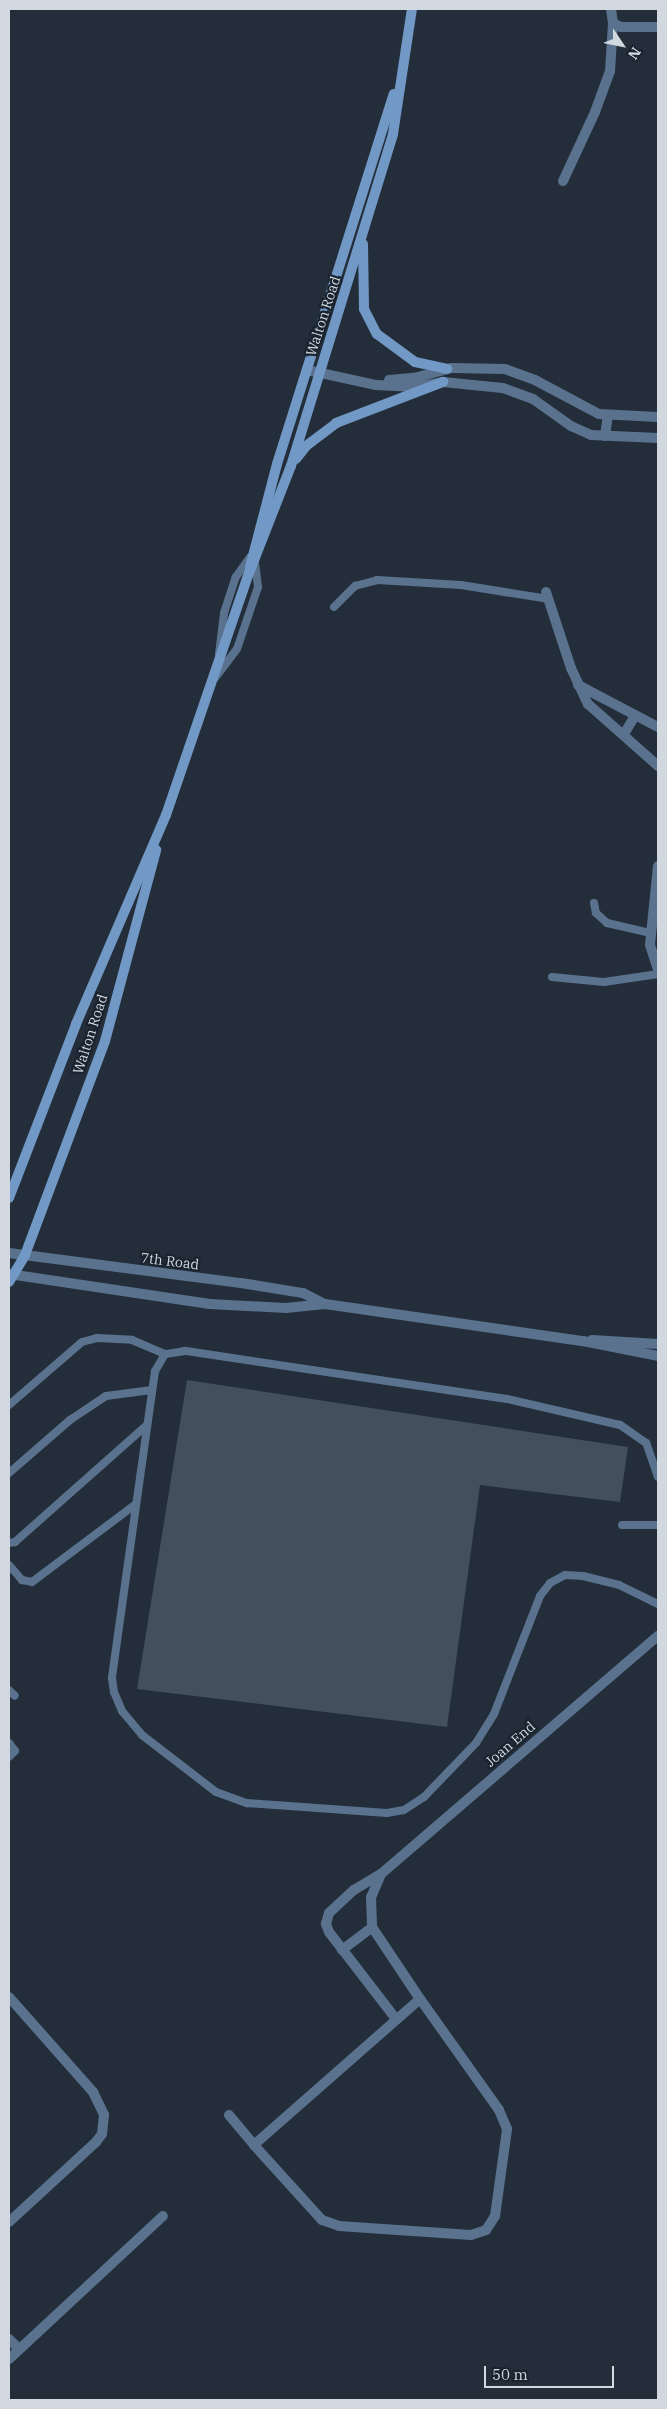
<!DOCTYPE html>
<style>
body{margin:0}
#map{position:relative;width:667px;height:2409px;overflow:hidden;background:#232e3a;font-family:"IBM Plex Serif",serif}
div>[style]{position:absolute}
[style*='--x']{left:calc(var(--x)*1px);top:calc(var(--y)*1px);width:calc(var(--w)*1px);rotate:calc(var(--a)*1deg)}
.building>*{inset:0;background:#434f5c}
.service>*{height:8px;margin:-4px;padding:0 4px;transform-origin:4px;border-radius:4px;background:#5a728e}
.minor>*{height:10px;margin:-5px;padding:0 5px;transform-origin:5px;border-radius:5px;background:#5a728e}
.tertiary>*{height:10px;margin:-5px;padding:0 5px;transform-origin:5px;border-radius:5px;background:#5a728e}
.secondary>*{height:10px;margin:-5px;padding:0 5px;transform-origin:5px;border-radius:5px;background:#7299c6}
span{translate:-50% -50%;white-space:nowrap;text-align:center;line-height:1.15;-webkit-text-stroke:4.5px #192430;paint-order:stroke}
.street-label{font-size:14px;color:#d1d8e0}
.frame{position:absolute;inset:0;border:10px solid #d1d8e0;pointer-events:none}
.north{position:absolute;left:597px;top:20px;width:50px;height:50px;-webkit-text-stroke:4px #192430;paint-order:stroke;rotate:124deg;font-size:14px;font-weight:700;line-height:20px;text-align:center;color:#d1d8e0}
.north::after{content:'';display:block;margin:auto;width:18px;height:22px;background:#d1d8e0;clip-path:polygon(50% 0,100% 100%,50% 72%,0 100%)}
.scale{position:absolute;left:484px;top:2366px;width:130px;height:22px;box-sizing:border-box;border:2px solid #d1d8e0;border-top:0;padding-left:6px;font-size:15px;line-height:18px;white-space:nowrap;color:#d1d8e0;-webkit-text-stroke:4px #192430;paint-order:stroke}
</style>
<div id="map">
<div class="building">
<div style="clip-path:polygon(187px 1380px,628px 1447px,620px 1502px,480px 1485px,447px 1727px,137px 1689px)"></div>
</div>
<div class="service">
<div style="--x:334;--y:607;--w:30;--a:-45"></div>
<div style="--x:355;--y:586;--w:23;--a:-15"></div>
<div style="--x:377;--y:580;--w:84;--a:3.4"></div>
<div style="--x:461;--y:585;--w:88;--a:9.1"></div>
<div style="--x:219;--y:654;--w:41;--a:-83"></div>
<div style="--x:224;--y:613;--w:38;--a:-72"></div>
<div style="--x:236;--y:577;--w:24;--a:-55"></div>
<div style="--x:215;--y:678;--w:36;--a:-53"></div>
<div style="--x:237;--y:649;--w:65;--a:-71.3"></div>
<div style="--x:258;--y:587;--w:25;--a:-97"></div>
<div style="--x:594;--y:903;--w:10;--a:79"></div>
<div style="--x:596;--y:913;--w:15;--a:42"></div>
<div style="--x:607;--y:923;--w:44;--a:13.1"></div>
<div style="--x:552;--y:977;--w:52;--a:5.5"></div>
<div style="--x:604;--y:982;--w:55;--a:-8.4"></div>
<div style="--x:9;--y:1405;--w:96;--a:-40.8"></div>
<div style="--x:82;--y:1342;--w:16;--a:-15"></div>
<div style="--x:97;--y:1338;--w:35;--a:3"></div>
<div style="--x:132;--y:1340;--w:36;--a:23"></div>
<div style="--x:9;--y:1473;--w:81;--a:-41"></div>
<div style="--x:70;--y:1420;--w:43;--a:-33.7"></div>
<div style="--x:106;--y:1396;--w:46;--a:-7.4"></div>
<div style="--x:658;--y:1477;--w:36;--a:-109"></div>
<div style="--x:646;--y:1443;--w:32;--a:-145"></div>
<div style="--x:620;--y:1425;--w:116;--a:-167"></div>
<div style="--x:507;--y:1399;--w:326;--a:-171.5"></div>
<div style="--x:185;--y:1351;--w:20;--a:171"></div>
<div style="--x:165;--y:1354;--w:20;--a:120"></div>
<div style="--x:155;--y:1371;--w:310;--a:98"></div>
<div style="--x:112;--y:1678;--w:14;--a:82"></div>
<div style="--x:114;--y:1692;--w:21;--a:67"></div>
<div style="--x:122;--y:1711;--w:31;--a:50"></div>
<div style="--x:142;--y:1735;--w:93;--a:37.6"></div>
<div style="--x:216;--y:1792;--w:33;--a:20"></div>
<div style="--x:247;--y:1803;--w:140;--a:4.1"></div>
<div style="--x:387;--y:1813;--w:17;--a:-10"></div>
<div style="--x:404;--y:1810;--w:24;--a:-33"></div>
<div style="--x:424;--y:1797;--w:75;--a:-46.1"></div>
<div style="--x:476;--y:1743;--w:34;--a:-58"></div>
<div style="--x:494;--y:1714;--w:127;--a:-68.7"></div>
<div style="--x:540;--y:1596;--w:16;--a:-52"></div>
<div style="--x:550;--y:1583;--w:17;--a:-28"></div>
<div style="--x:565;--y:1575;--w:18;--a:3"></div>
<div style="--x:583;--y:1576;--w:37;--a:14"></div>
<div style="--x:619;--y:1585;--w:43;--a:26"></div>
<div style="--x:622;--y:1525;--w:36;--a:0"></div>
<div style="--x:9;--y:1543;--w:6;--a:-9"></div>
<div style="--x:15;--y:1542;--w:176;--a:-41.6"></div>
<div style="--x:9;--y:1565;--w:20;--a:49"></div>
<div style="--x:22;--y:1580;--w:10;--a:11"></div>
<div style="--x:32;--y:1582;--w:130;--a:-36.9"></div>
<div style="--x:9;--y:1690;--w:8;--a:45"></div>
<div style="--x:9;--y:1743;--w:10;--a:53"></div>
<div style="--x:15;--y:1751;--w:8;--a:135"></div>
</div>
<div class="minor">
<div style="--x:611;--y:9;--w:14;--a:82"></div>
<div style="--x:613;--y:23;--w:9;--a:27"></div>
<div style="--x:621;--y:27;--w:37;--a:0"></div>
<div style="--x:563;--y:181;--w:76;--a:-65.1"></div>
<div style="--x:595;--y:112;--w:44;--a:-69.9"></div>
<div style="--x:610;--y:71;--w:48;--a:-86.4"></div>
<div style="--x:307;--y:370;--w:71;--a:12.3"></div>
<div style="--x:376;--y:385;--w:39;--a:3"></div>
<div style="--x:415;--y:387;--w:28;--a:-10"></div>
<div style="--x:443;--y:382;--w:60;--a:5.7"></div>
<div style="--x:503;--y:388;--w:32;--a:20"></div>
<div style="--x:533;--y:399;--w:47;--a:35.4"></div>
<div style="--x:571;--y:426;--w:22;--a:24"></div>
<div style="--x:591;--y:435;--w:67;--a:2.6"></div>
<div style="--x:389;--y:380;--w:25;--a:-5"></div>
<div style="--x:414;--y:378;--w:39;--a:-15"></div>
<div style="--x:452;--y:368;--w:53;--a:1.1"></div>
<div style="--x:505;--y:369;--w:32;--a:20"></div>
<div style="--x:535;--y:380;--w:72;--a:28"></div>
<div style="--x:599;--y:414;--w:59;--a:2.9"></div>
<div style="--x:605;--y:436;--w:21;--a:-82"></div>
<div style="--x:546;--y:592;--w:80;--a:71.8"></div>
<div style="--x:571;--y:668;--w:40;--a:65"></div>
<div style="--x:588;--y:704;--w:94;--a:41.5"></div>
<div style="--x:578;--y:685;--w:90;--a:27.7"></div>
<div style="--x:624;--y:734;--w:21;--a:-59"></div>
<div style="--x:658;--y:866;--w:79;--a:95.8"></div>
<div style="--x:650;--y:945;--w:25;--a:72"></div>
<div style="--x:381;--y:1874;--w:25;--a:113"></div>
<div style="--x:371;--y:1897;--w:30;--a:88"></div>
<div style="--x:372;--y:1927;--w:87;--a:56.3"></div>
<div style="--x:342;--y:1950;--w:38;--a:-37"></div>
<div style="--x:9;--y:1997;--w:127;--a:48.5"></div>
<div style="--x:93;--y:2092;--w:25;--a:64"></div>
<div style="--x:104;--y:2115;--w:19;--a:96"></div>
<div style="--x:102;--y:2134;--w:10;--a:127"></div>
<div style="--x:96;--y:2142;--w:118;--a:137.4"></div>
<div style="--x:396;--y:2019;--w:110;--a:-127.6"></div>
<div style="--x:329;--y:1932;--w:9;--a:-111"></div>
<div style="--x:326;--y:1924;--w:11;--a:-75"></div>
<div style="--x:329;--y:1913;--w:34;--a:-43"></div>
<div style="--x:354;--y:1890;--w:31;--a:-31"></div>
<div style="--x:381;--y:1874;--w:365;--a:-40.7"></div>
<div style="--x:229;--y:2115;--w:39;--a:50"></div>
<div style="--x:254;--y:2145;--w:101;--a:47.8"></div>
<div style="--x:322;--y:2220;--w:18;--a:19"></div>
<div style="--x:339;--y:2226;--w:132;--a:3.9"></div>
<div style="--x:471;--y:2235;--w:16;--a:-18"></div>
<div style="--x:486;--y:2230;--w:17;--a:-57"></div>
<div style="--x:495;--y:2216;--w:88;--a:-82.1"></div>
<div style="--x:507;--y:2129;--w:21;--a:-113"></div>
<div style="--x:499;--y:2110;--w:136;--a:-125.4"></div>
<div style="--x:420;--y:1999;--w:221;--a:138.7"></div>
<div style="--x:9;--y:2339;--w:14;--a:45"></div>
<div style="--x:9;--y:2359;--w:210;--a:-42.9"></div>
</div>
<div class="tertiary">
<div style="--x:9;--y:1253;--w:234;--a:7.4"></div>
<div style="--x:241;--y:1283;--w:63;--a:9.2"></div>
<div style="--x:303;--y:1293;--w:25;--a:27"></div>
<div style="--x:9;--y:1274;--w:203;--a:8.5"></div>
<div style="--x:210;--y:1304;--w:76;--a:3"></div>
<div style="--x:286;--y:1308;--w:39;--a:-6"></div>
<div style="--x:325;--y:1304;--w:261;--a:8.2"></div>
<div style="--x:583;--y:1341;--w:76;--a:11.3"></div>
<div style="--x:592;--y:1340;--w:66;--a:3.5"></div>
</div>
<div class="secondary">
<div style="--x:363;--y:244;--w:65;--a:89.1"></div>
<div style="--x:364;--y:309;--w:28;--a:63"></div>
<div style="--x:377;--y:334;--w:47;--a:36.4"></div>
<div style="--x:415;--y:362;--w:33;--a:12"></div>
<div style="--x:296;--y:459;--w:16;--a:-52"></div>
<div style="--x:306;--y:446;--w:38;--a:-37"></div>
<div style="--x:336;--y:423;--w:115;--a:-21"></div>
<div style="--x:250;--y:567;--w:106;--a:-75.3"></div>
<div style="--x:277;--y:464;--w:388;--a:-72.5"></div>
<div style="--x:9;--y:1198;--w:186;--a:-68.9"></div>
<div style="--x:76;--y:1024;--w:228;--a:-66.7"></div>
<div style="--x:166;--y:815;--w:256;--a:-71.1"></div>
<div style="--x:249;--y:573;--w:115;--a:-68.6"></div>
<div style="--x:291;--y:466;--w:347;--a:-72.9"></div>
<div style="--x:393;--y:134;--w:126;--a:-81.4"></div>
<div style="--x:9;--y:1282;--w:31;--a:-59"></div>
<div style="--x:25;--y:1255;--w:228;--a:-69.5"></div>
<div style="--x:105;--y:1041;--w:198;--a:-75"></div>
</div>
<div class="street-label">
<span style="left:323px;top:316px;rotate:-72deg">Walton Road</span>
<span style="left:90px;top:1034px;rotate:-72deg">Walton Road</span>
<span style="left:170px;top:1261px;rotate:7deg">7th Road</span>
<span style="left:510px;top:1744px;rotate:-41deg">Joan End</span>
</div>
<div class="frame"></div>
<div class="north">N</div>
<div class="scale">50 m</div>
</div>
